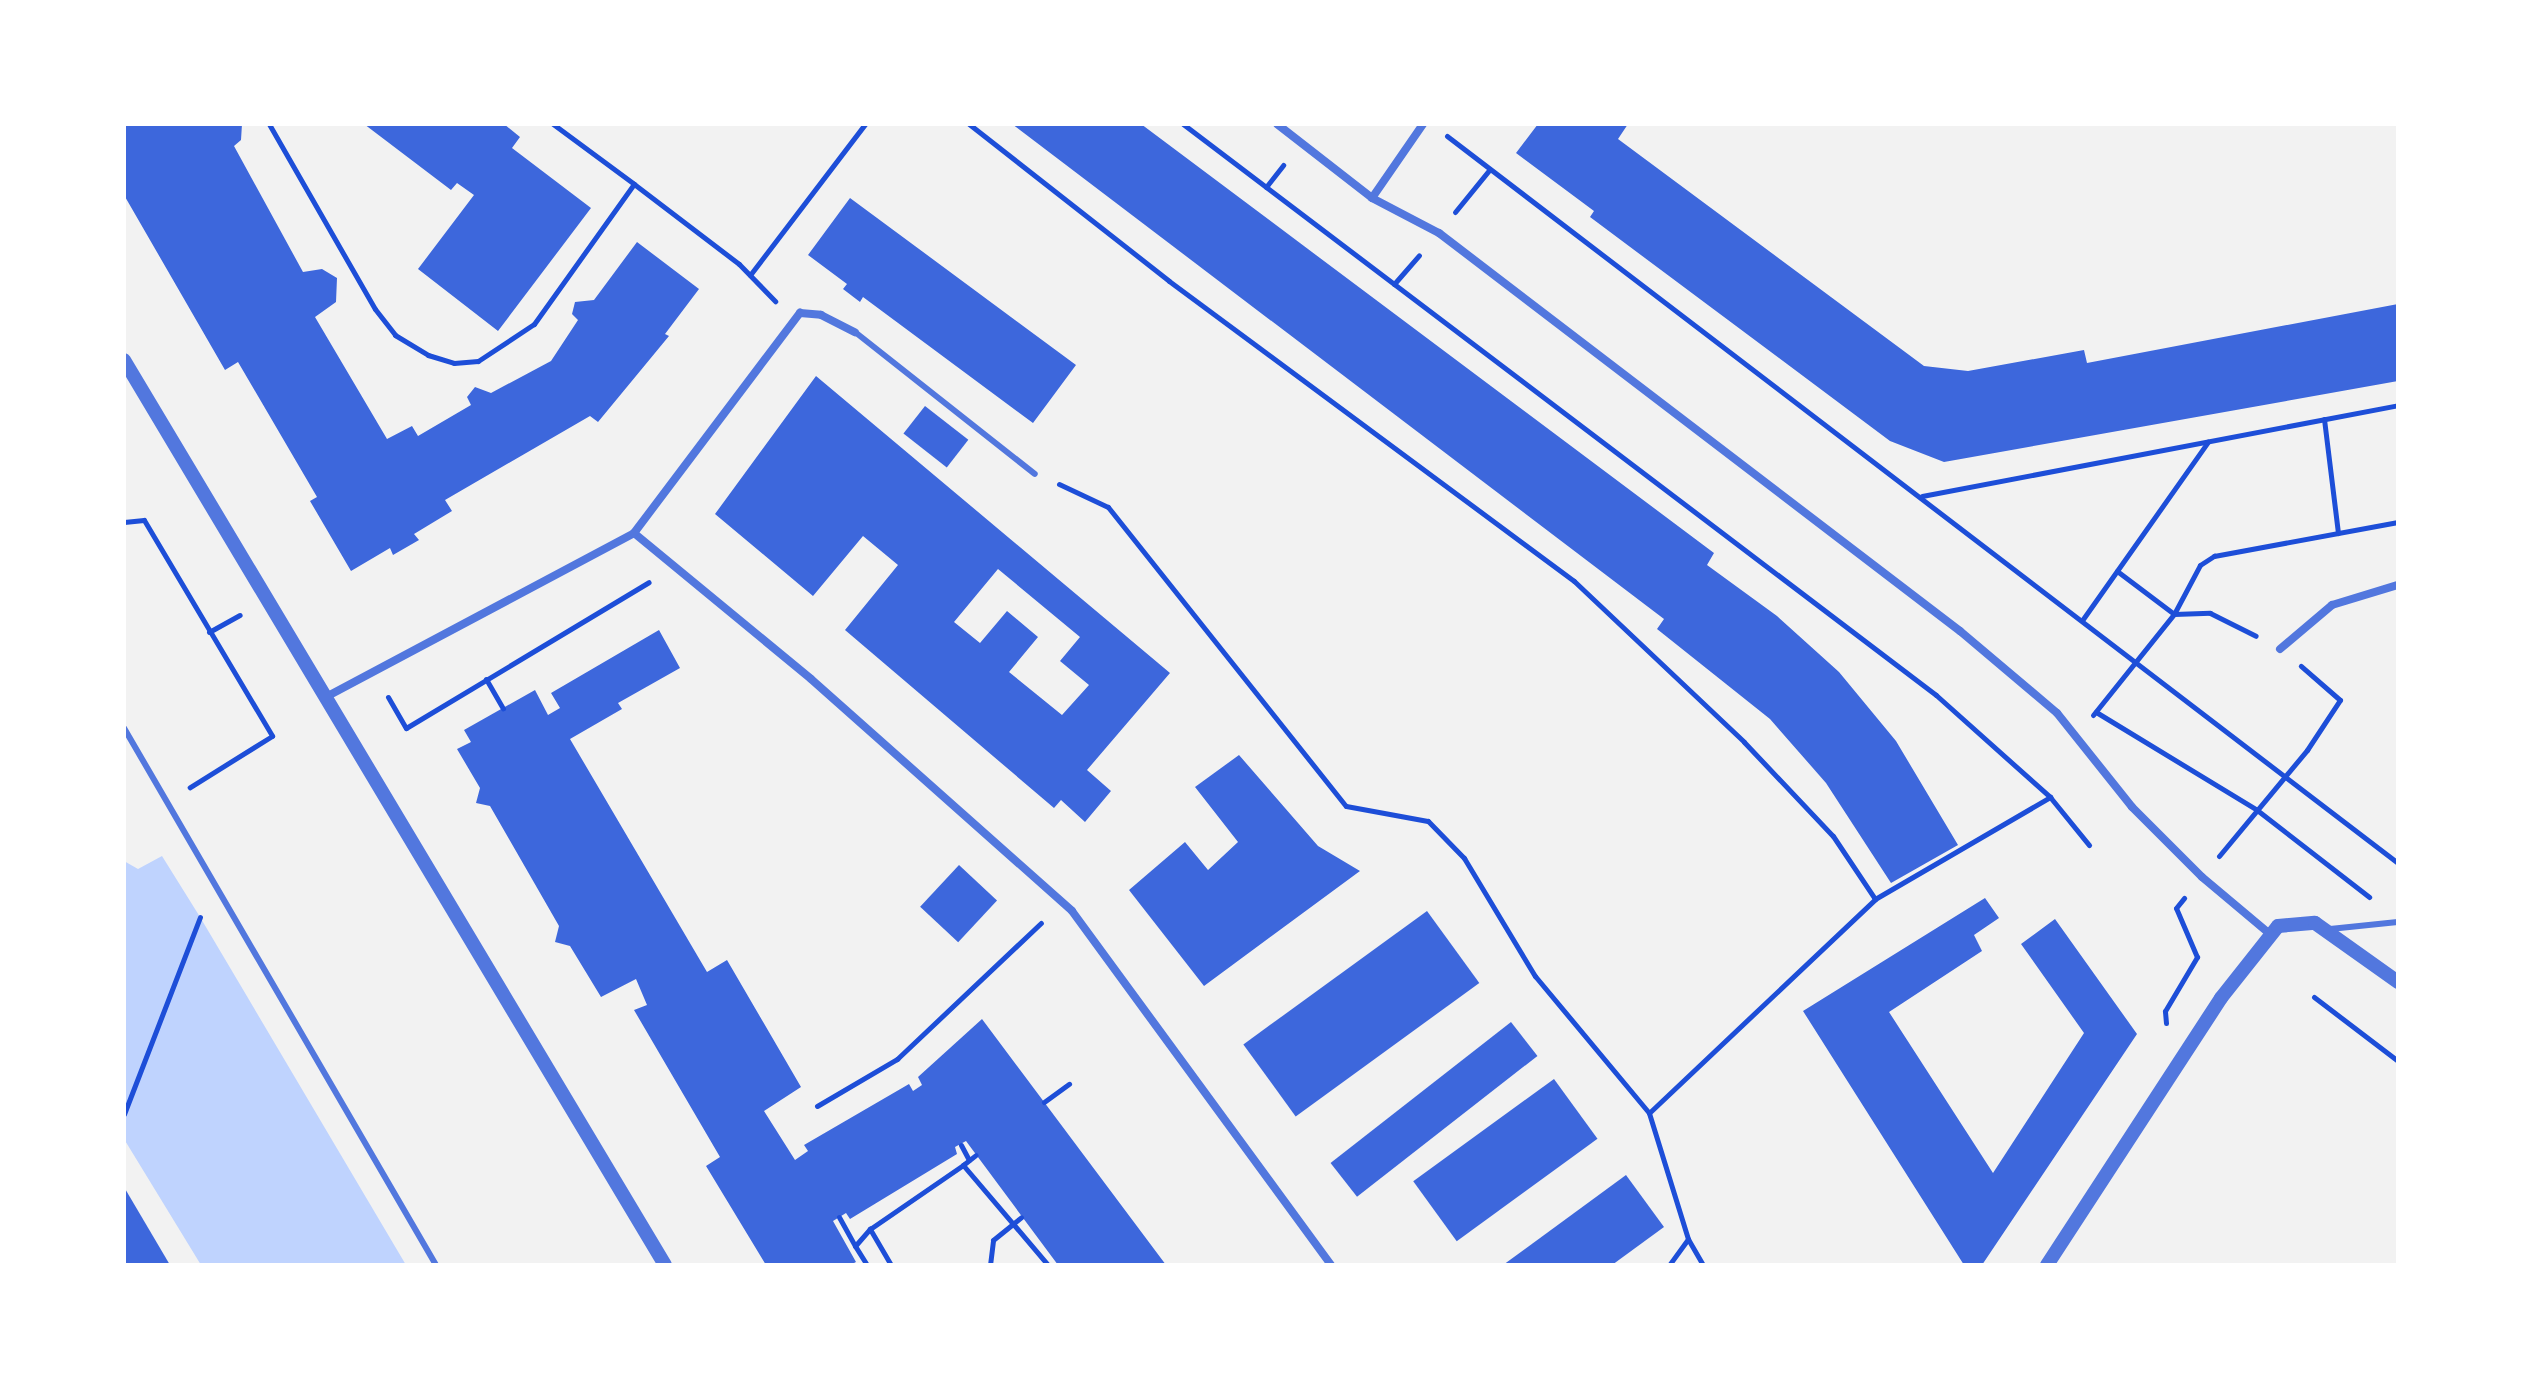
<!DOCTYPE html>
<style>
body{margin:0}
#map{position:relative;width:2522px;height:1389px;overflow:hidden;background:#f2f2f2;font-family:Commissioner,sans-serif}
div>[style]{position:absolute}
[style*='--x']{left:calc(var(--x)*1px);top:calc(var(--y)*1px);width:calc(var(--w)*1px);rotate:calc(var(--a)*1deg)}
.water>*{inset:0;background:#bfd3fe}
.building>*{inset:0;background:#3d67dc;transform-origin:0 0}
.path>*{height:5px;margin:-2.5px;padding:0 2.5px;transform-origin:2.5px;border-radius:2.5px;background:#1d4ed8}
.service>*{height:6px;margin:-3px;padding:0 3px;transform-origin:3px;border-radius:3px;background:#5277de}
.minor>*{height:8px;margin:-4px;padding:0 4px;transform-origin:4px;border-radius:4px;background:#5277de}
.tertiary>*{height:14px;margin:-7px;padding:0 7px;transform-origin:7px;border-radius:7px;background:#5277de}
span{translate:-50% -50%;white-space:nowrap;text-align:center;line-height:1.15;-webkit-text-stroke:6px #fff;paint-order:stroke}
.frame{position:absolute;inset:0;border:126px solid #fff;pointer-events:none}
</style>
<div id="map">
<div class="water">
<div style="clip-path:polygon(162px 856px,200px 917px,406px 1265px,201px 1265px,124px 1139px,124px 861px,138px 869px)"></div>
</div>
<div class="building">
<div style="clip-path:polygon(124px 124px,242px 124px,241px 140px,234px 146px,303px 272px,322px 269px,337px 278px,336px 302px,315px 317px,387px 439px,412px 426px,418px 436px,471px 405px,467px 397px,475px 387px,491px 393px,551px 361px,578px 320px,572px 314px,575px 302px,594px 300px,637px 242px,699px 289px,665px 334px,669px 336px,598px 422px,590px 416px,445px 500px,452px 511px,414px 534px,419px 540px,393px 555px,390px 548px,351px 571px,310px 501px,317px 497px,238px 362px,225px 370px,124px 195px)"></div>
<div style="clip-path:polygon(364px 124px,504px 124px,520px 137px,512px 148px,591px 208px,498px 331px,418px 269px,474px 195px,457px 183px,451px 190px)"></div>
<div style="clip-path:polygon(1012px 124px,1141px 124px,1714px 553px,1707px 565px,1777px 616px,1839px 672px,1896px 741px,1958px 845px,1891px 883px,1826px 783px,1770px 719px,1657px 629px,1664px 619px)"></div>
<div style="clip-path:polygon(1538px 124px,1628px 124px,1618px 139px,1924px 366px,1968px 371px,2084px 350px,2087px 363px,2398px 304px,2398px 381px,1944px 462px,1890px 441px,1590px 217px,1594px 211px,1516px 153px)"></div>
<div style="clip-path:polygon(850px 198px,1076px 365px,1033px 423px,863px 297px,860px 302px,843px 289px,847px 284px,808px 255px)"></div>
<div style="clip-path:polygon(evenodd,816px 376px,1170px 673px,1087px 770px,1111px 791px,1085px 822px,1061px 800px,1054px 808px,845px 630px,898px 565px,863px 536px,813px 596px,715px 514px,816px 376px,998px 569px,1080px 637px,1060px 661px,1089px 685px,1062px 715px,1009px 672px,1038px 637px,1007px 611px,980px 643px,954px 622px,998px 569px)"></div>
<div style="left:925px;top:406px;width:55px;height:35px;rotate:38deg"></div>
<div style="clip-path:polygon(659px 630px,680px 668px,618px 703px,622px 709px,570px 739px,707px 972px,727px 960px,801px 1087px,764px 1111px,795px 1160px,808px 1151px,804px 1145px,909px 1084px,913px 1091px,922px 1085px,918px 1077px,982px 1019px,1166px 1265px,1058px 1265px,966px 1141px,955px 1147px,957px 1154px,850px 1219px,846px 1213px,833px 1221px,856px 1262px,850px 1265px,766px 1265px,706px 1166px,720px 1157px,634px 1010px,647px 1005px,636px 979px,601px 997px,570px 946px,555px 942px,559px 926px,490px 806px,476px 803px,480px 788px,457px 749px,471px 742px,464px 730px,535px 690px,548px 715px,560px 708px,551px 693px)"></div>
<div style="clip-path:polygon(1239px 755px,1318px 846px,1360px 871px,1204px 986px,1129px 890px,1185px 842px,1208px 870px,1238px 842px,1195px 787px)"></div>
<div style="left:959px;top:865px;width:52px;height:57px;rotate:43deg"></div>
<div style="clip-path:polygon(1985px 898px,1999px 918px,1974px 935px,1982px 951px,1889px 1012px,1993px 1173px,2084px 1033px,2021px 944px,2055px 919px,2137px 1034px,1982px 1265px,1964px 1265px,1803px 1011px)"></div>
<div style="left:1427px;top:911px;width:89px;height:227px;rotate:54deg"></div>
<div style="left:1511px;top:1022px;width:43px;height:229px;rotate:52deg"></div>
<div style="left:1554px;top:1079px;width:74px;height:174px;rotate:54deg"></div>
<div style="clip-path:polygon(1626px 1175px,1664px 1227px,1612px 1265px,1503px 1265px)"></div>
<div style="clip-path:polygon(124px 1187px,170px 1265px,124px 1265px)"></div>
</div>
<div class="path">
<div style="--x:269;--y:124;--w:213;--a:60.2"></div>
<div style="--x:375;--y:309;--w:33;--a:52"></div>
<div style="--x:395;--y:335;--w:39;--a:31"></div>
<div style="--x:428;--y:355;--w:27;--a:17"></div>
<div style="--x:454;--y:363;--w:24;--a:-5"></div>
<div style="--x:478;--y:361;--w:67;--a:-33.5"></div>
<div style="--x:534;--y:324;--w:172;--a:-54.5"></div>
<div style="--x:634;--y:184;--w:132;--a:37.3"></div>
<div style="--x:739;--y:264;--w:52;--a:45.8"></div>
<div style="--x:553;--y:124;--w:101;--a:36.5"></div>
<div style="--x:969;--y:124;--w:254;--a:38.1"></div>
<div style="--x:1169;--y:281;--w:504;--a:36.53"></div>
<div style="--x:1574;--y:581;--w:234;--a:43.4"></div>
<div style="--x:1744;--y:742;--w:129;--a:46.6"></div>
<div style="--x:1833;--y:836;--w:76;--a:56.3"></div>
<div style="--x:1183;--y:124;--w:945;--a:37.17"></div>
<div style="--x:1936;--y:695;--w:153;--a:41.8"></div>
<div style="--x:1447;--y:136;--w:1197;--a:37.4"></div>
<div style="--x:1266;--y:187;--w:28;--a:-52"></div>
<div style="--x:1455;--y:212;--w:55;--a:-50.9"></div>
<div style="--x:750;--y:275;--w:190;--a:-52.7"></div>
<div style="--x:1394;--y:284;--w:38;--a:-49"></div>
<div style="--x:2324;--y:419;--w:115;--a:83"></div>
<div style="--x:1059;--y:484;--w:54;--a:25.1"></div>
<div style="--x:1108;--y:507;--w:382;--a:51.5"></div>
<div style="--x:1346;--y:806;--w:83;--a:10.4"></div>
<div style="--x:1428;--y:821;--w:52;--a:45.8"></div>
<div style="--x:1464;--y:858;--w:138;--a:59"></div>
<div style="--x:1535;--y:976;--w:178;--a:50.2"></div>
<div style="--x:1649;--y:1113;--w:132;--a:72.8"></div>
<div style="--x:1688;--y:1239;--w:32;--a:126"></div>
<div style="--x:1922;--y:496;--w:485;--a:-10.8"></div>
<div style="--x:124;--y:522;--w:20;--a:-6"></div>
<div style="--x:144;--y:520;--w:251;--a:59.3"></div>
<div style="--x:272;--y:736;--w:97;--a:148.1"></div>
<div style="--x:2117;--y:571;--w:71;--a:37"></div>
<div style="--x:2174;--y:614;--w:55;--a:-62"></div>
<div style="--x:2200;--y:565;--w:17;--a:-33"></div>
<div style="--x:2214;--y:556;--w:187;--a:-10.5"></div>
<div style="--x:2083;--y:619;--w:217;--a:-54.8"></div>
<div style="--x:209;--y:632;--w:35;--a:-29"></div>
<div style="--x:486;--y:679;--w:34;--a:60"></div>
<div style="--x:388;--y:697;--w:36;--a:60"></div>
<div style="--x:406;--y:728;--w:283;--a:-31"></div>
<div style="--x:2096;--y:712;--w:188;--a:31.3"></div>
<div style="--x:2257;--y:810;--w:142;--a:37.8"></div>
<div style="--x:2093;--y:715;--w:129;--a:-51.3"></div>
<div style="--x:2174;--y:614;--w:36;--a:-2"></div>
<div style="--x:2210;--y:613;--w:51;--a:26.6"></div>
<div style="--x:2219;--y:856;--w:138;--a:-50.3"></div>
<div style="--x:2307;--y:750;--w:60;--a:-56.6"></div>
<div style="--x:2340;--y:700;--w:52;--a:-138.9"></div>
<div style="--x:2314;--y:997;--w:106;--a:37.3"></div>
<div style="--x:2166;--y:1023;--w:12;--a:-95"></div>
<div style="--x:2165;--y:1011;--w:63;--a:-59.3"></div>
<div style="--x:2197;--y:957;--w:53;--a:-113.2"></div>
<div style="--x:2176;--y:908;--w:13;--a:-51"></div>
<div style="--x:1044;--y:1102;--w:31;--a:-36"></div>
<div style="--x:817;--y:1106;--w:93;--a:-30.4"></div>
<div style="--x:897;--y:1059;--w:198;--a:-43.4"></div>
<div style="--x:1649;--y:1113;--w:311;--a:-43.4"></div>
<div style="--x:1875;--y:899;--w:203;--a:-30.2"></div>
<div style="--x:2050;--y:797;--w:62;--a:50.9"></div>
<div style="--x:124;--y:1114;--w:211;--a:-68.9"></div>
<div style="--x:961;--y:1145;--w:17;--a:62"></div>
<div style="--x:963;--y:1165;--w:16;--a:-38"></div>
<div style="--x:839;--y:1217;--w:33;--a:61"></div>
<div style="--x:1688;--y:1239;--w:30;--a:60"></div>
<div style="--x:867;--y:1265;--w:22;--a:-122"></div>
<div style="--x:855;--y:1246;--w:23;--a:-49"></div>
<div style="--x:891;--y:1265;--w:42;--a:-120.3"></div>
<div style="--x:870;--y:1229;--w:113;--a:-34.5"></div>
<div style="--x:963;--y:1165;--w:131;--a:49.6"></div>
<div style="--x:990;--y:1265;--w:25;--a:-83"></div>
<div style="--x:993;--y:1240;--w:36;--a:-39"></div>
</div>
<div class="service">
<div style="--x:855;--y:332;--w:229;--a:38.3"></div>
<div style="--x:124;--y:728;--w:621;--a:59.84"></div>
<div style="--x:2330;--y:929;--w:68;--a:-5.9"></div>
</div>
<div class="minor">
<div style="--x:1277;--y:124;--w:120;--a:37.9"></div>
<div style="--x:1372;--y:198;--w:76;--a:27.6"></div>
<div style="--x:1439;--y:233;--w:656;--a:37.38"></div>
<div style="--x:1960;--y:631;--w:127;--a:40.2"></div>
<div style="--x:2057;--y:713;--w:120;--a:51.4"></div>
<div style="--x:2132;--y:807;--w:99;--a:45"></div>
<div style="--x:2202;--y:877;--w:89;--a:40"></div>
<div style="--x:1372;--y:198;--w:90;--a:-55.4"></div>
<div style="--x:634;--y:533;--w:229;--a:39.5"></div>
<div style="--x:811;--y:679;--w:349;--a:41.6"></div>
<div style="--x:1072;--y:911;--w:439;--a:53.8"></div>
<div style="--x:2280;--y:649;--w:68;--a:-40.2"></div>
<div style="--x:2332;--y:605;--w:69;--a:-16.9"></div>
<div style="--x:324;--y:698;--w:351;--a:-28"></div>
<div style="--x:634;--y:533;--w:276;--a:-53"></div>
<div style="--x:800;--y:313;--w:21;--a:5"></div>
<div style="--x:821;--y:315;--w:38;--a:27"></div>
</div>
<div class="tertiary">
<div style="--x:124;--y:360;--w:1054;--a:59.13"></div>
<div style="--x:2047;--y:1265;--w:319;--a:-56.9"></div>
<div style="--x:2221;--y:998;--w:92;--a:-51.6"></div>
<div style="--x:2278;--y:926;--w:37;--a:-5"></div>
<div style="--x:2315;--y:923;--w:102;--a:35.4"></div>
</div>
<div class="frame"></div>
</div>
